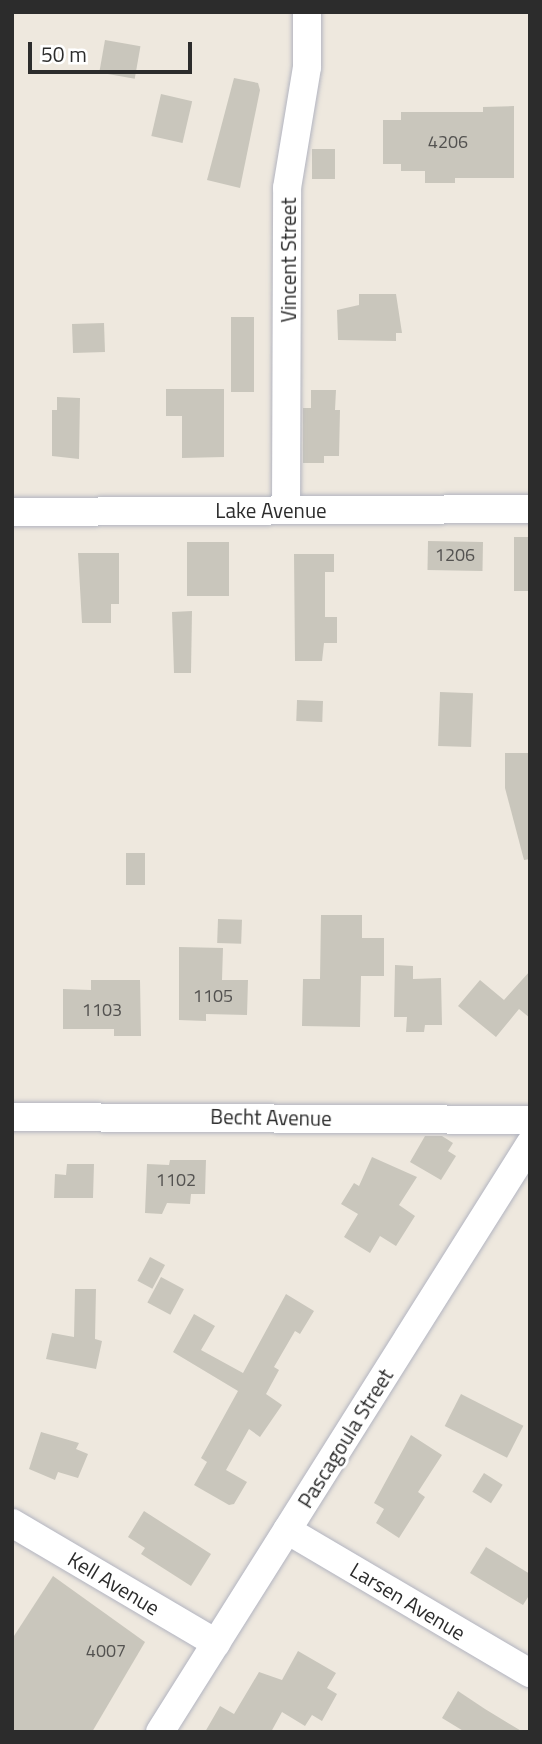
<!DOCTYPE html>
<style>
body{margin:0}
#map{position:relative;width:542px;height:1744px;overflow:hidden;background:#eee8de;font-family:"Titillium Web",sans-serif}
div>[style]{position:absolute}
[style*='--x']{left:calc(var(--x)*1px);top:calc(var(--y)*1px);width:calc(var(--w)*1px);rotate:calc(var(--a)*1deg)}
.building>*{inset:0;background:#c9c6bc;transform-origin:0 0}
.roads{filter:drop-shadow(0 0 2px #b2b4c0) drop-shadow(0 0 2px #b2b4c0)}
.minor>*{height:28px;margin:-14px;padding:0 14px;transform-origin:14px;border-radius:14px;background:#fff}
span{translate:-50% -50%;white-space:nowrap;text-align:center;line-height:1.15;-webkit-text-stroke:6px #fff;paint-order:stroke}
.number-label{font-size:18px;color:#535250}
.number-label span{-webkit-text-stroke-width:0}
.street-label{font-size:21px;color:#2c2c2c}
.frame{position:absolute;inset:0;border:14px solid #2c2c2c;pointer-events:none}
.scale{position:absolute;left:28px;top:42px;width:164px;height:32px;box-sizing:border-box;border:4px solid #2c2c2c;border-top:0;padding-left:9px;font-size:21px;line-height:24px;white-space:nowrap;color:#2c2c2c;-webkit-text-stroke:5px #fff;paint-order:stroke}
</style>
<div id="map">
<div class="building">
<div style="left:105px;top:40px;width:36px;height:33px;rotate:10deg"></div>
<div style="clip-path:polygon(234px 78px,258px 83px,260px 90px,240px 188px,207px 180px)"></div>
<div style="left:161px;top:94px;width:32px;height:43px;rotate:13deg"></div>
<div style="clip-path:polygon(514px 106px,514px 178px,455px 178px,455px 183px,425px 183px,425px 171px,401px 171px,401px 164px,383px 164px,383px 120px,401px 120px,401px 112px,483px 112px,483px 107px)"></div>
<div style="left:312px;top:149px;width:23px;height:30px"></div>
<div style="clip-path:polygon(359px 294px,396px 294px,402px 333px,396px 333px,396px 341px,338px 340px,337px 310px,359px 305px)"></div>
<div style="left:231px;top:317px;width:23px;height:75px"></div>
<div style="left:104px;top:323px;width:29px;height:32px;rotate:88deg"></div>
<div style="clip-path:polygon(166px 389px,224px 389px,224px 457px,182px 458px,182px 416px,166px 416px)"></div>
<div style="clip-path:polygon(311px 390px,336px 390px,335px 410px,340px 410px,339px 456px,324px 456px,324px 463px,303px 463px,303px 408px,311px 408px)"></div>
<div style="clip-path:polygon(57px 397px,80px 398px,79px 459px,52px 456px,52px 410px,57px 410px)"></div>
<div style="left:514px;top:537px;width:16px;height:54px"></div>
<div style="left:428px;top:541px;width:55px;height:29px;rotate:1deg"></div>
<div style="left:229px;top:542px;width:54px;height:42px;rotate:90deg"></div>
<div style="clip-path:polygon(78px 553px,119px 553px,119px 604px,111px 604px,111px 623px,82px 623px)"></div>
<div style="clip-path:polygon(294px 554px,334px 554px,334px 572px,325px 572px,325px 617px,337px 617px,337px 643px,324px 643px,322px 661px,295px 661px)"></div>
<div style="clip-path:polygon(192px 611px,191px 673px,174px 673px,172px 612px)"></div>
<div style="left:440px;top:692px;width:33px;height:54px;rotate:2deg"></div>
<div style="left:297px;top:700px;width:26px;height:21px;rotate:2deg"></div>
<div style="clip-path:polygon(505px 753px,530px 753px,530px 859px,524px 860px,505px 788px)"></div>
<div style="left:126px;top:853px;width:19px;height:32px"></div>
<div style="clip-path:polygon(321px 915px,362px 915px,362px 938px,384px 938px,384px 976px,361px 976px,360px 1027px,302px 1026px,303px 979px,320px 979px)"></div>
<div style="left:218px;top:919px;width:24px;height:24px;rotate:2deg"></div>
<div style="clip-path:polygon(179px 947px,223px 948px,222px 980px,248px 980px,247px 1015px,206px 1014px,206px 1021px,179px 1020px)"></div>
<div style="clip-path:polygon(395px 965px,413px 966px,413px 979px,441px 978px,442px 1025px,425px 1025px,424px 1032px,406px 1032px,407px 1017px,394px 1017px)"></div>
<div style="clip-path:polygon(530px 971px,530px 1018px,519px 1009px,496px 1037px,458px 1006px,480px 980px,504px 1000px)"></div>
<div style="clip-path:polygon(91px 980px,140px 980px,141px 1036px,114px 1036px,114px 1029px,63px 1029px,63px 989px,91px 990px)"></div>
<div style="clip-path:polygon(425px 1136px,442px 1136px,453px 1143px,448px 1151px,456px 1156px,441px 1180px,410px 1162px)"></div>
<div style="clip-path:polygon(372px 1157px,417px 1177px,399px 1205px,415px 1216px,396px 1246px,380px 1236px,370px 1253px,344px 1237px,358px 1214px,341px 1204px,354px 1183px,359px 1186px)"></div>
<div style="clip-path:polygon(170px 1160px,206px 1160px,205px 1194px,191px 1194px,190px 1204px,167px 1203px,162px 1214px,145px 1213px,147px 1164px,169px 1165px)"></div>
<div style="clip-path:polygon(67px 1164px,94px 1164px,93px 1198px,54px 1198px,55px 1174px,66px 1175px)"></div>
<div style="left:150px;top:1257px;width:17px;height:27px;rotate:28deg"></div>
<div style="left:161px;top:1277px;width:26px;height:29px;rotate:28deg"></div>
<div style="clip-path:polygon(75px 1289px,96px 1289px,95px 1339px,102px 1341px,96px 1369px,46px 1359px,52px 1333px,74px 1337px)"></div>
<div style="clip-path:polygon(286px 1294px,314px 1311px,300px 1334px,295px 1331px,274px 1367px,279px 1370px,266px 1394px,282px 1405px,260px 1437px,249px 1429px,226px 1470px,247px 1482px,234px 1504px,229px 1505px,194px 1485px,207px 1462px,201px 1458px,238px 1391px,173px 1352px,194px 1314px,215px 1326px,201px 1350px,243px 1373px)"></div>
<div style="left:461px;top:1394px;width:70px;height:36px;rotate:27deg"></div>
<div style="clip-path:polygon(41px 1432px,79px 1443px,76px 1449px,88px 1454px,78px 1478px,58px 1472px,55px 1480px,29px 1469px)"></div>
<div style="clip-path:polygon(411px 1435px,442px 1455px,418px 1492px,425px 1497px,399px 1538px,376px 1523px,384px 1509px,374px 1503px)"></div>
<div style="left:484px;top:1473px;width:22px;height:22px;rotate:32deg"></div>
<div style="clip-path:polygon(144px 1511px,211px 1554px,191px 1586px,141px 1554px,145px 1548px,128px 1537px)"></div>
<div style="clip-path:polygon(486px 1547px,530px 1574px,530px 1594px,523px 1605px,470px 1573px)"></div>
<div style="clip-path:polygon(53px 1576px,145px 1642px,92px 1732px,12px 1732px,12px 1639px)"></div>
<div style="clip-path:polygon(298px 1651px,336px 1673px,327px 1688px,337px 1694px,322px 1721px,312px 1715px,305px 1726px,282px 1712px,271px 1732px,205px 1732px,220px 1706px,234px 1714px,259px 1672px,282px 1680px)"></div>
<div style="clip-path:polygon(458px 1691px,485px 1709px,523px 1732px,465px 1732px,442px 1718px)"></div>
</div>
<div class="roads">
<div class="minor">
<div style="--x:286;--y:510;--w:322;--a:-89.8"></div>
<div style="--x:287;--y:188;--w:123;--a:-80.6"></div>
<div style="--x:307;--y:67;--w:55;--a:-90"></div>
<div style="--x:12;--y:512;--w:518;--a:-0.33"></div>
<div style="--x:12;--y:1117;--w:518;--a:0.33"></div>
<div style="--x:12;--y:1523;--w:237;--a:30.5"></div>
<div style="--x:287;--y:1530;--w:282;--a:30.5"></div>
<div style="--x:160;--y:1732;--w:695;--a:-57.82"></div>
</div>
</div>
<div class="number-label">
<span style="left:448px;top:142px">4206</span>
<span style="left:455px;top:555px">1206</span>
<span style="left:213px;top:996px">1105</span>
<span style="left:102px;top:1010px">1103</span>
<span style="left:176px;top:1180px">1102</span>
<span style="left:106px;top:1651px">4007</span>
</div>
<div class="street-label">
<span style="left:288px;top:260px;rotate:-90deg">Vincent Street</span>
<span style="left:271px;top:510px">Lake Avenue</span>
<span style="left:271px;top:1117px;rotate:1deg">Becht Avenue</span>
<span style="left:345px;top:1438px;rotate:-58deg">Pascagoula Street</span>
<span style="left:114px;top:1583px;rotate:31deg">Kell Avenue</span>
<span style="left:408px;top:1601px;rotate:31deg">Larsen Avenue</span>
</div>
<div class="frame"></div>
<div class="scale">50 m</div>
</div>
